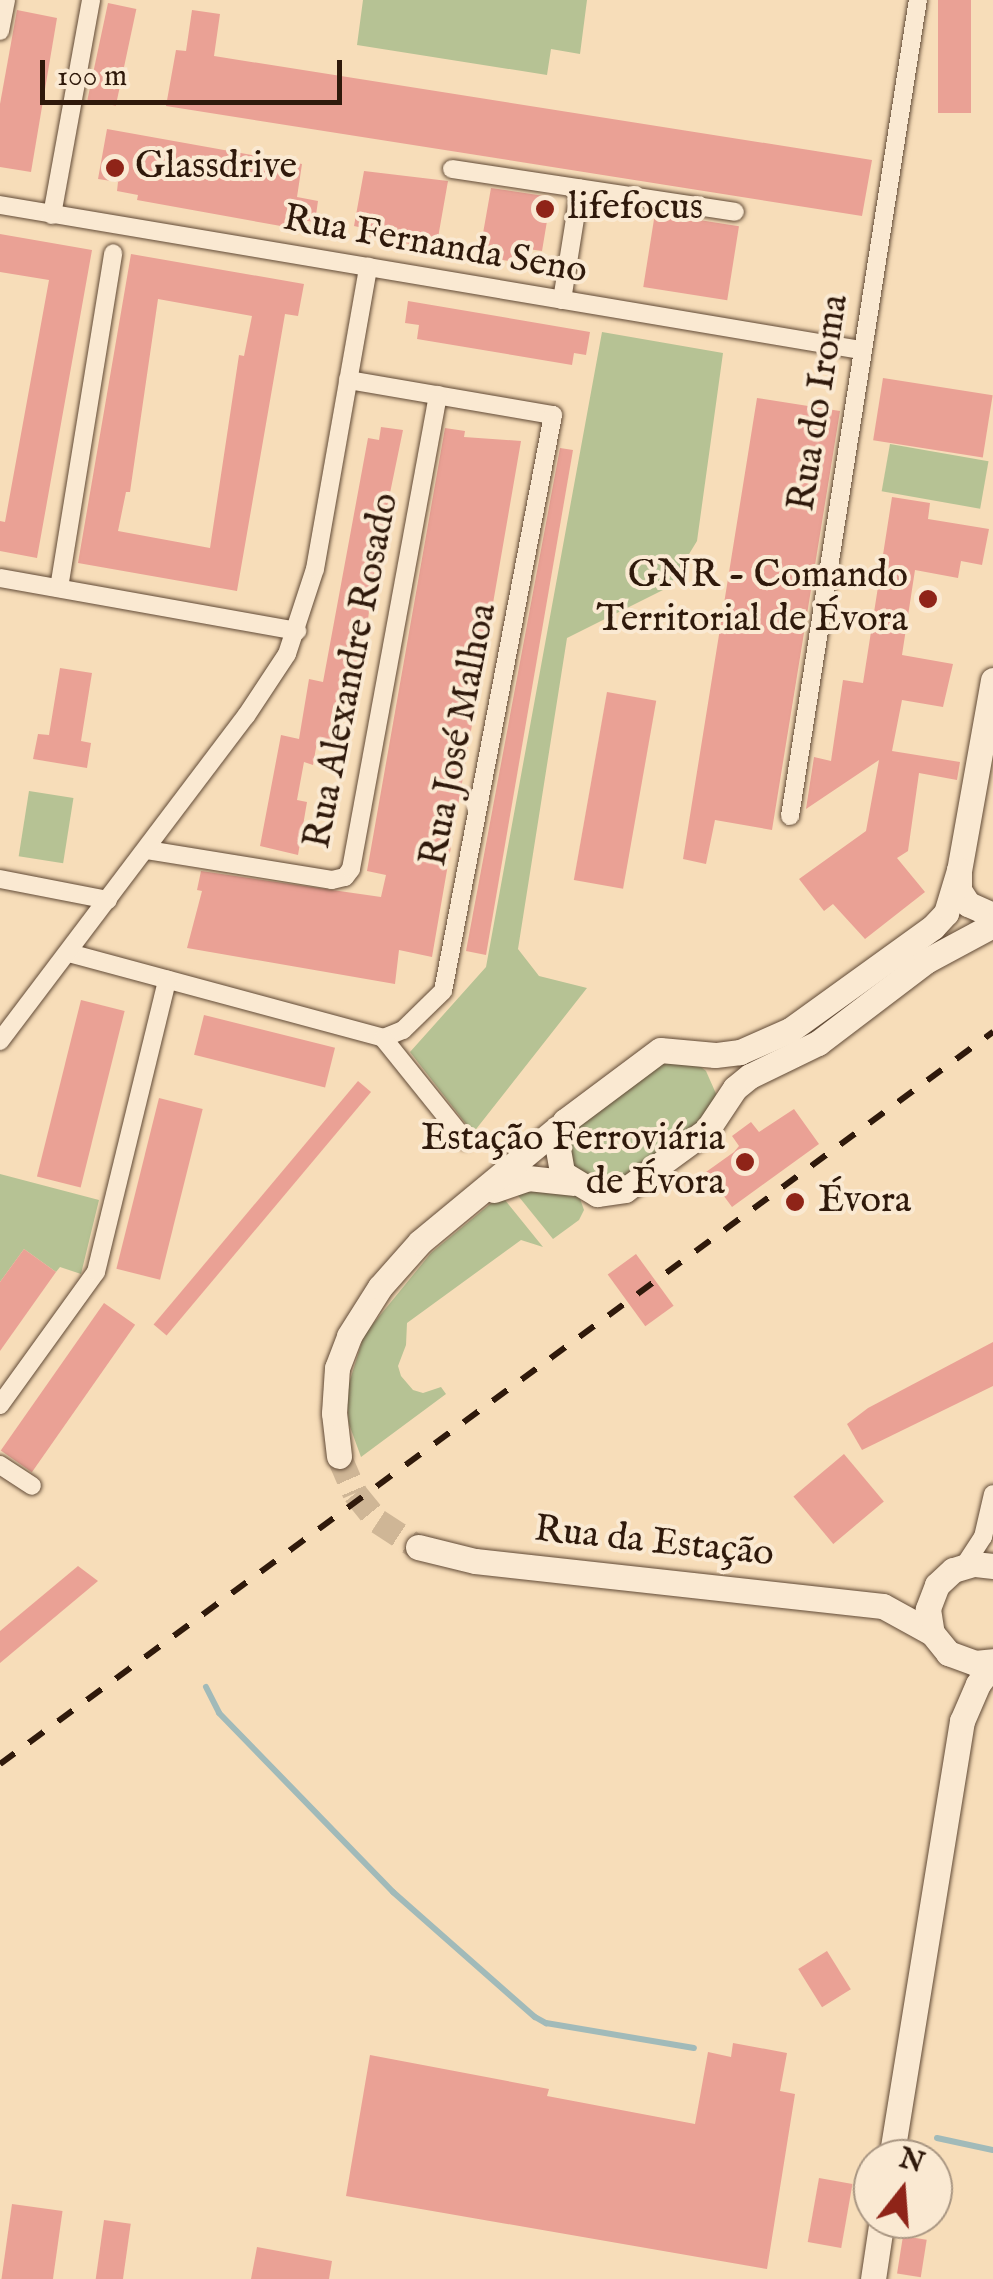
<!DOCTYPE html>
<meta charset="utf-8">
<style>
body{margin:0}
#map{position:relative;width:993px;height:2279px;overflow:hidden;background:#f7ddb9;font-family:"IM FELL English",serif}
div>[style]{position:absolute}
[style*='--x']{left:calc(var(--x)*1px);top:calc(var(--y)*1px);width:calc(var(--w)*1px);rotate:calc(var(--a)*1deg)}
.green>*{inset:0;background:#b6c294;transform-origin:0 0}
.stream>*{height:6px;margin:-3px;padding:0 3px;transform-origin:3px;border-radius:3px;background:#a1bab9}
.building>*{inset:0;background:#eaa195;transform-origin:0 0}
.secondary-tunnel>*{height:25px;margin-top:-12.5px;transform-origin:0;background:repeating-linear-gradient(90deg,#cfb696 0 25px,transparent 0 37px)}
.roads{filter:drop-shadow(0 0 2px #614a36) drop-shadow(0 0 2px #614a36)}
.street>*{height:18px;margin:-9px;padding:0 9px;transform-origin:9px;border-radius:9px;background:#fae9d2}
.secondary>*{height:25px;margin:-12.5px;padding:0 12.5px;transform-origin:12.5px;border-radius:12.5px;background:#fae9d2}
.rail>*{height:6px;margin-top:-3px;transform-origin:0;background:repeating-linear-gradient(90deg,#2f190b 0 18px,transparent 0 36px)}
.dots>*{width:28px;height:28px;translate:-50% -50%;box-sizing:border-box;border:5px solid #fae9d2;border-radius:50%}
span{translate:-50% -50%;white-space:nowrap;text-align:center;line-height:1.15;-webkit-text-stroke:8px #fae9d2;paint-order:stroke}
.poi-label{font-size:38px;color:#2f190b}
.left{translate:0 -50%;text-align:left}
.right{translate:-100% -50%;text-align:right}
.street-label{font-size:38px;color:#2f190b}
.north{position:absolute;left:853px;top:2139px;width:100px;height:100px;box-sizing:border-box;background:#fae9d2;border:2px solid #a99682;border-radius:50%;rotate:17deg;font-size:28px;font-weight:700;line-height:40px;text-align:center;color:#2f190b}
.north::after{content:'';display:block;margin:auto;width:35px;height:45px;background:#8f2418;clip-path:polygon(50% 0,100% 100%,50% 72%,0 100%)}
.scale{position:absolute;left:40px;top:60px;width:302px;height:45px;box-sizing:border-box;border:5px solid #2f190b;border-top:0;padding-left:12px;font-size:30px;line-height:35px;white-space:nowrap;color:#2f190b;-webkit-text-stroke:8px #fae9d2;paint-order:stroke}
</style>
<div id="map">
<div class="green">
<div style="clip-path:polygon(363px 0,587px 0,580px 54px,551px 49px,547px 75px,357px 45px)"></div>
<div style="clip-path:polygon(602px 332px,723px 353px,697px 541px,669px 587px,567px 638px,518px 949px,539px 976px,587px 988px,473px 1133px,410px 1052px,486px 967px)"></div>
<div style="left:890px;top:444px;width:100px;height:48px;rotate:10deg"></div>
<div style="left:29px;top:791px;width:45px;height:66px;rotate:9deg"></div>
<div style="clip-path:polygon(661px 1058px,696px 1063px,706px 1071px,717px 1096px,711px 1113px,616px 1186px,576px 1177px,564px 1130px)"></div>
<div style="clip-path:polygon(0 1174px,99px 1200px,81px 1274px,60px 1267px,56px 1272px,24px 1249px,0 1282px)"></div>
<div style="clip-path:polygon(511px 1187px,578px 1193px,584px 1210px,579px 1220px,553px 1239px)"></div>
<div style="clip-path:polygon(501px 1195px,543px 1247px,521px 1240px,407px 1323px,406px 1345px,398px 1366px,401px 1376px,413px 1390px,423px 1393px,441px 1387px,446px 1394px,361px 1457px,349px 1424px,346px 1393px,364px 1335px,431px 1253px)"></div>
</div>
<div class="stream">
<div style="--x:206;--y:1687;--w:29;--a:63"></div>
<div style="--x:219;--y:1713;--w:250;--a:45.8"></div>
<div style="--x:393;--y:1892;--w:189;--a:41.4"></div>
<div style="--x:535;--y:2017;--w:13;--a:29"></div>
<div style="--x:546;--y:2023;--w:150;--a:9.6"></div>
<div style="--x:937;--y:2138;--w:57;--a:12.1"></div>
</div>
<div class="building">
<div style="left:938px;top:0;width:33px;height:113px"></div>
<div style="left:108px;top:3px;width:29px;height:99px;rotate:12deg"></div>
<div style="clip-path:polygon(17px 10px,57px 18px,31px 172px,0 167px,0 104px)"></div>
<div style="clip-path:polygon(192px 10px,220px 14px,214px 56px,872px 160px,862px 216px,166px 106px,176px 50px,186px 51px)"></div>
<div style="clip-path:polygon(107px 129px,302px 164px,297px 197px,318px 201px,315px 222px,294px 219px,292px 228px,137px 200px,138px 195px,117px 191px,118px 182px,98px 179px)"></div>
<div style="clip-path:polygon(364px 171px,448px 181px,436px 249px,361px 235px,363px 228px,354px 226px)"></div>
<div style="clip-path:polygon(491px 188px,551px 197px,542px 251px,528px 249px,526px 264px,479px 256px)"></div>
<div style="left:655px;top:213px;width:85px;height:75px;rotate:9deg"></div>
<div style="clip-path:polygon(0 234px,92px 250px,37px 558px,0 551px,0 521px,5px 522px,49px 280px,0 272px)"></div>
<div style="clip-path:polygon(evenodd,131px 254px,304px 284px,298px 316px,285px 314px,237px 591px,78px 563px,131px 254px,158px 299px,252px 316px,244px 356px,239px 355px,210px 548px,118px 531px,126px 492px,130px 492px,158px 299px)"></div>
<div style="clip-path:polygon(408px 301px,590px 332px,586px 355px,574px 353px,572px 365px,417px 339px,419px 325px,405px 323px)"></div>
<div style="left:883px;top:378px;width:111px;height:63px;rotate:9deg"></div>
<div style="clip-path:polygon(757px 398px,840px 411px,772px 830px,715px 820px,706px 864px,683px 859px)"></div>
<div style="clip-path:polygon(381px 427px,403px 430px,375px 566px,359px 688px,342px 685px,331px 745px,317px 742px,313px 765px,304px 762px,297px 800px,307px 802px,298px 855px,260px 846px,281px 735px,299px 739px,309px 679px,323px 682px,368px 438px,379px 440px)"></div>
<div style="clip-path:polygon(445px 428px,465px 431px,464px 437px,521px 441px,432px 957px,399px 950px,395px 984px,187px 948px,202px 891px,197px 890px,201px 871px,381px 897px,386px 875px,367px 871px)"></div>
<div style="clip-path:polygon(560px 448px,573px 450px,486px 955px,466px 951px)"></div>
<div style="clip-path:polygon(892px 497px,930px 503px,928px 519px,989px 529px,982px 565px,961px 561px,958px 578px,915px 570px,902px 655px,953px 664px,943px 707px,902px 700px,892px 751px,960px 762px,957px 780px,919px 773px,908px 851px,897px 858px,925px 892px,865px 939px,833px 904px,824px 911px,799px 879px,866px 831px,879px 760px,806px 809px,814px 757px,831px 761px,843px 680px,863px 683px)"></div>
<div style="clip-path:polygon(60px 668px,92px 673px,81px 741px,91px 743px,87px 768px,33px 759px,38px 734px,49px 735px)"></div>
<div style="left:607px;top:692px;width:50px;height:191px;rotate:10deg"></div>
<div style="left:81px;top:1000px;width:45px;height:182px;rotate:14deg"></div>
<div style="left:204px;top:1015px;width:135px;height:41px;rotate:14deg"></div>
<div style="left:358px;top:1081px;width:17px;height:318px;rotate:40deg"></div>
<div style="left:159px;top:1098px;width:45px;height:176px;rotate:14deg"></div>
<div style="clip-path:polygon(794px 1109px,819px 1144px,732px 1207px,706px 1172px,734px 1152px,739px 1146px,732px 1136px,751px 1122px,759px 1132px)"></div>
<div style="clip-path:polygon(24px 1249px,56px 1272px,0 1351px,0 1282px)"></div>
<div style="left:636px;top:1254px;width:64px;height:35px;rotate:54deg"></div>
<div style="left:104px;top:1303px;width:38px;height:180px;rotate:35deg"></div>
<div style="clip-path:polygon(993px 1342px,993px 1386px,862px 1450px,847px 1424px,868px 1408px)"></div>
<div style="left:844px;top:1454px;width:62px;height:66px;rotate:50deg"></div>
<div style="clip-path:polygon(78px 1566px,98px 1581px,0 1663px,0 1631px)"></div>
<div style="left:827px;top:1951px;width:45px;height:34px;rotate:58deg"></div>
<div style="clip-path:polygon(733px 2043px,787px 2053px,780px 2091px,795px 2094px,767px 2269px,346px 2196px,370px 2055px,549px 2089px,547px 2096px,695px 2124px,708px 2052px,731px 2057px)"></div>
<div style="left:819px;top:2178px;width:34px;height:65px;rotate:10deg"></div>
<div style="left:12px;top:2204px;width:51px;height:76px;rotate:8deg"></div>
<div style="left:104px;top:2220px;width:27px;height:60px;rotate:8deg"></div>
<div style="left:903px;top:2236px;width:24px;height:38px;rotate:9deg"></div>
<div style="clip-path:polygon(257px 2247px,332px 2261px,329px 2279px,251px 2279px)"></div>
</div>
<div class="secondary-tunnel">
<div style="--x:339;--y:1456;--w:40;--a:66.6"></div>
<div style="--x:355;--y:1493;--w:36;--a:51"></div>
<div style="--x:378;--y:1521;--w:48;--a:33"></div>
</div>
<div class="roads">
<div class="street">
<div style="--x:0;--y:31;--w:32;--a:-79"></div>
<div style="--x:452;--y:169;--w:286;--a:8.6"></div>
<div style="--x:0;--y:205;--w:872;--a:9.57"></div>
<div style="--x:52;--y:215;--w:219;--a:-79.7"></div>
<div style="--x:562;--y:300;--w:113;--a:-80.9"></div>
<div style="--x:348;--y:380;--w:208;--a:9.7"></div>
<div style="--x:553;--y:415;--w:586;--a:100.81"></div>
<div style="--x:443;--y:991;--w:56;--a:135.7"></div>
<div style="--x:403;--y:1030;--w:22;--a:158"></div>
<div style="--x:0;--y:578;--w:302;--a:10.1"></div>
<div style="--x:59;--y:588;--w:339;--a:-80.8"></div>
<div style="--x:790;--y:816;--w:826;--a:-81.09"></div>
<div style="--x:147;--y:850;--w:187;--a:9.2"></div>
<div style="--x:332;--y:880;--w:13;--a:-13"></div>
<div style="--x:345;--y:877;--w:10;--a:-53"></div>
<div style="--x:351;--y:869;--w:482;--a:-79.6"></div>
<div style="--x:0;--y:879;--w:110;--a:11"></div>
<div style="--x:69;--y:953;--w:325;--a:15.1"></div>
<div style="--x:383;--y:1038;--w:131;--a:51.2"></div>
<div style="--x:0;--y:1041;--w:408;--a:-52.9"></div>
<div style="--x:246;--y:716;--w:74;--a:-56.5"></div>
<div style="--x:287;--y:654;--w:89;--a:-71.8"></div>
<div style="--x:315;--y:569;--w:307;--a:-80"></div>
<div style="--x:0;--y:1405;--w:164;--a:-54.2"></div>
<div style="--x:96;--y:1272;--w:301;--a:-76.3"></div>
<div style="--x:0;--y:1465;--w:38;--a:33"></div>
<div style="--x:964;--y:1566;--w:35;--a:-57"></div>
<div style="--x:983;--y:1537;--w:44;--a:-76.9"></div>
</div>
<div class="secondary">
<div style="--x:993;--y:680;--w:193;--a:100.1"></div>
<div style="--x:959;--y:870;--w:20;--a:90"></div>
<div style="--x:959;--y:890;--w:17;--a:57"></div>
<div style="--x:968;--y:904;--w:27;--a:24"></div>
<div style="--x:959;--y:870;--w:45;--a:106.8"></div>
<div style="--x:946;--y:913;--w:19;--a:133"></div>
<div style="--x:933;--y:927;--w:176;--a:144.2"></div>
<div style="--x:790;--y:1030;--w:55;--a:156.3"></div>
<div style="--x:740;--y:1052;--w:25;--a:173"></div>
<div style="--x:715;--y:1055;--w:55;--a:-174.8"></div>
<div style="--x:660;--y:1050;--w:119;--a:143.2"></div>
<div style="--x:565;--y:1121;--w:19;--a:118"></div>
<div style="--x:556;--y:1138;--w:36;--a:80"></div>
<div style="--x:562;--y:1173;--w:41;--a:31"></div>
<div style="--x:597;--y:1194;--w:28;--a:-8"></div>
<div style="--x:625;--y:1190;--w:102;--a:-36.2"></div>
<div style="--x:707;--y:1130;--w:50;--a:-56.3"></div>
<div style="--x:735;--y:1088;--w:19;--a:-39"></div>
<div style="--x:750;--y:1076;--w:76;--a:-25.9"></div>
<div style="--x:818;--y:1043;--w:136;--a:-37.2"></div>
<div style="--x:926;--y:961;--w:76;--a:-28.2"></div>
<div style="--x:494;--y:1190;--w:36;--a:-19"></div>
<div style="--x:528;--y:1178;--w:45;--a:6.3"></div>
<div style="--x:339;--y:1456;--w:43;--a:-96.6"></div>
<div style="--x:334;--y:1413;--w:45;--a:-86.2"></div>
<div style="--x:337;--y:1368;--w:34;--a:-69"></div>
<div style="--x:349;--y:1336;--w:58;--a:-57.7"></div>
<div style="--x:380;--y:1287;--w:60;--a:-48.4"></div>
<div style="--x:420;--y:1242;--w:179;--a:-39.6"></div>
<div style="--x:418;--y:1547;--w:59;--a:13.8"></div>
<div style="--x:475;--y:1561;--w:410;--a:6.3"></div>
<div style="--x:883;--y:1606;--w:56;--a:28.9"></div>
<div style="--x:993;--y:1566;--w:20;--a:-174"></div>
<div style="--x:973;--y:1564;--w:21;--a:163"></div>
<div style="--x:953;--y:1570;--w:22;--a:137"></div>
<div style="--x:937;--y:1585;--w:26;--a:111"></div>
<div style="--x:928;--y:1609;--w:24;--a:81"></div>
<div style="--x:932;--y:1633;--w:26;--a:51"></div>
<div style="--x:948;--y:1653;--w:29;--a:20"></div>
<div style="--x:975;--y:1663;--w:18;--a:-6"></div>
<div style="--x:891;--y:2159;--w:444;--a:-80.8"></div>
<div style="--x:962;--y:1721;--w:40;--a:-66.6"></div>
<div style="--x:978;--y:1684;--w:25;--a:-53"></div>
<div style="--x:873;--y:2279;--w:61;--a:-81.5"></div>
</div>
</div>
<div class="rail">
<div style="--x:0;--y:1764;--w:1234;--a:-36.4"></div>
</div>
<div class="dots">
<div style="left:115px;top:168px;background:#8f2418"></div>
<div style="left:545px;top:209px;background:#8f2418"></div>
<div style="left:928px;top:599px;background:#8f2418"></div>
<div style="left:745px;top:1162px;background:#8f2418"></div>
<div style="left:795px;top:1202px;background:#8f2418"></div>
</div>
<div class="poi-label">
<span class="left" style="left:135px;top:168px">Glassdrive</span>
<span class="left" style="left:568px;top:209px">lifefocus</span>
<span class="right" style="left:908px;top:599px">GNR - Comando<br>Territorial de Évora</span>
<span class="right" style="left:725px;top:1162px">Estação Ferroviária<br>de Évora</span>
<span class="left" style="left:818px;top:1202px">Évora</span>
</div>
<div class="street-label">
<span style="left:435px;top:246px;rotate:10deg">Rua Fernanda Seno</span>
<span style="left:820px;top:403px;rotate:-81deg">Rua do Iroma</span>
<span style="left:353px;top:671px;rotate:-79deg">Rua Alexandre Rosado</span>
<span style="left:460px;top:735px;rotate:-79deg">Rua José Malhoa</span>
<span style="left:654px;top:1543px;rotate:6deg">Rua da Estação</span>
</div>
<div class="north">N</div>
<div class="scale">100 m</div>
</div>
